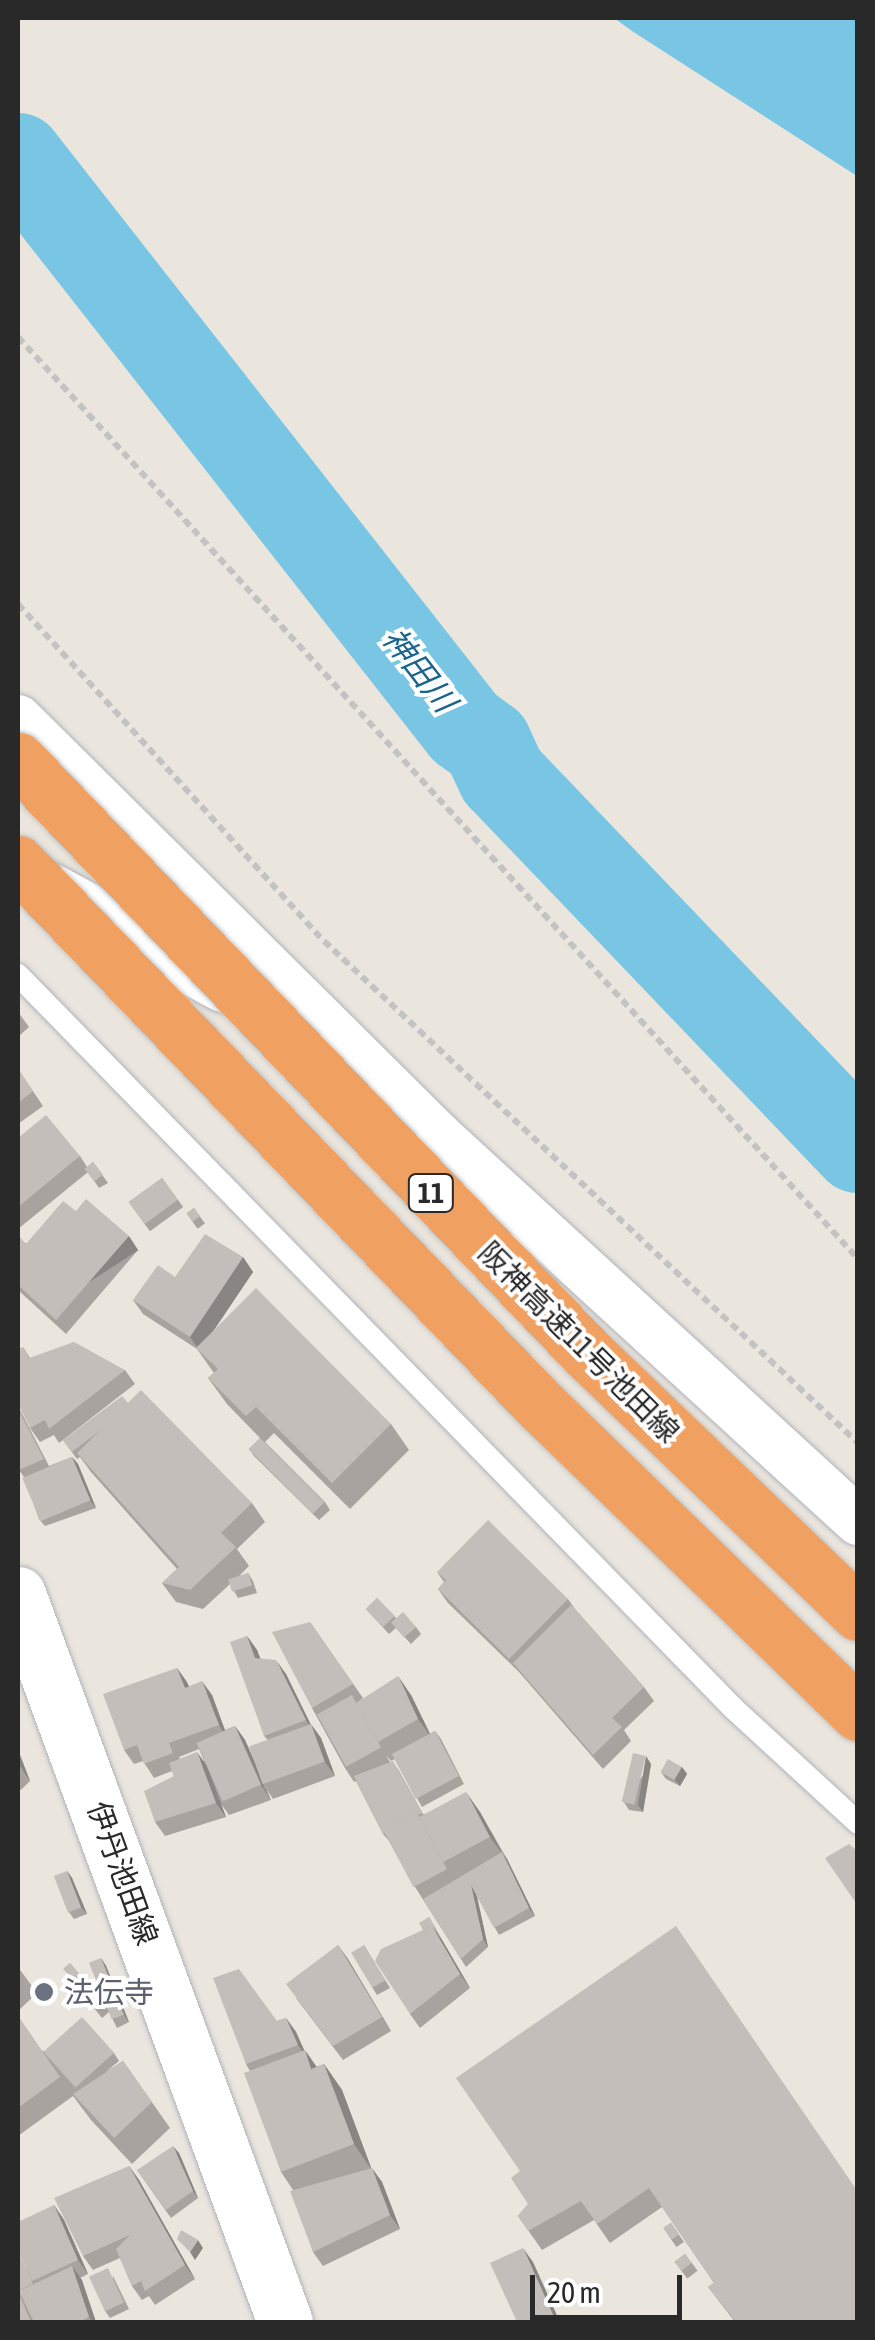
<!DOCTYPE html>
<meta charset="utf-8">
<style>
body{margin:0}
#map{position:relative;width:875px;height:2340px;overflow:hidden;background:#eae5dd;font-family:"Asap Condensed","Noto Sans JP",sans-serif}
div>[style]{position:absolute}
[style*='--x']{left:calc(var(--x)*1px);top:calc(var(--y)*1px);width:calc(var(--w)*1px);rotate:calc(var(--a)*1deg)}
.water>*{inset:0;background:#78c6e4}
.river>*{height:90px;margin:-45px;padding:0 45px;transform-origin:45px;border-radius:45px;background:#78c6e4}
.path>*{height:6px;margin-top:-3px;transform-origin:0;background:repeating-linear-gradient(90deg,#c3c3c3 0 8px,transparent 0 13px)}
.roads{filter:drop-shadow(0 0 2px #b0b3bc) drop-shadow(0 0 2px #b0b3bc)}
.service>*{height:22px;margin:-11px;padding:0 11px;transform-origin:11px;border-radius:11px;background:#fff}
.minor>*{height:48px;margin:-24px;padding:0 24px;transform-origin:24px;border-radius:24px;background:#fff}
.tertiary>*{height:55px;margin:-27.5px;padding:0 27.5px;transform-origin:27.5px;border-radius:27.5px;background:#fff}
.secondary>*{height:55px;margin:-27.5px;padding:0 27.5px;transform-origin:27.5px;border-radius:27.5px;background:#fff}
.bridges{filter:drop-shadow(0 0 2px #c3c3c3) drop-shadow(0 0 2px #c3c3c3)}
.motorway-bridge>*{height:55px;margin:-27.5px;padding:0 27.5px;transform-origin:27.5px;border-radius:27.5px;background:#f0a162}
.wall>*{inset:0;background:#a8a39f;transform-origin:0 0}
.shaded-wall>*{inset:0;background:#888582;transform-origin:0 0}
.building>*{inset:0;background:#c3beb9;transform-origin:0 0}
.dots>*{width:28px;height:28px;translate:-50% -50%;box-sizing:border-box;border:5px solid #fff;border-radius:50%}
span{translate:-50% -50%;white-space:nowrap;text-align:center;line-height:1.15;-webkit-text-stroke:8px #fff;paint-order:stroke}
.shield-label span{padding:2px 8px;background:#fff;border:2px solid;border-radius:8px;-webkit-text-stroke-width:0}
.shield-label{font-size:28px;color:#292929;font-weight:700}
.street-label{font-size:30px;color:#292929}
.worship-label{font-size:30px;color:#5b616d}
.left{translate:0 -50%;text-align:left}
.water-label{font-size:32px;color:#19658e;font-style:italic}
.frame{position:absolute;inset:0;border:20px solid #292929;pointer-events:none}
.scale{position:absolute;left:530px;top:2275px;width:152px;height:45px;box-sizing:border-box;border:5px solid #292929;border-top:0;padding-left:12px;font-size:30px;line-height:35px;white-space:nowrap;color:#292929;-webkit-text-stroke:8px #fff;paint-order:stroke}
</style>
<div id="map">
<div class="water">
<div style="clip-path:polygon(614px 18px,857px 18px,857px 176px,632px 31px)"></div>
</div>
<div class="river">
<div style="--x:18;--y:158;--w:724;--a:51.9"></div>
<div style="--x:465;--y:728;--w:27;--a:36"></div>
<div style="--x:487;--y:744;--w:35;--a:65"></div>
<div style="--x:502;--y:776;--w:515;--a:46.26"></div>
</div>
<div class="path">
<div style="--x:18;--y:337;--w:1247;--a:47.66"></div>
<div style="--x:18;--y:604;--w:455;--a:47.8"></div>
<div style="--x:324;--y:941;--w:733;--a:43.23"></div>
</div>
<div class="roads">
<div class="service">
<div style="--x:18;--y:975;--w:1023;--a:45.71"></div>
<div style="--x:732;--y:1707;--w:171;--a:42.6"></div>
</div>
<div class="minor">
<div style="--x:18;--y:719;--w:592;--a:44.79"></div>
<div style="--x:438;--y:1136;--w:570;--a:42.51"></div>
</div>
<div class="tertiary">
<div style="--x:49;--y:890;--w:198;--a:28.4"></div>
</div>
<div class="secondary">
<div style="--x:18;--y:1594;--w:775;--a:69.86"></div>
</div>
</div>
<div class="bridges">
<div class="motorway-bridge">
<div style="--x:18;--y:760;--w:822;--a:46.18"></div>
<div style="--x:587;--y:1353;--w:376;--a:43.8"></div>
<div style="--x:18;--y:863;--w:750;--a:46.08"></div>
<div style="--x:538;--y:1403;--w:446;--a:44.1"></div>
</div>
</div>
<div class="wall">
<div style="clip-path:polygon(18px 1012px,29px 1027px,18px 1037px)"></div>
<div style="clip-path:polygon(18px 1069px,43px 1106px,18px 1124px)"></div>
<div style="clip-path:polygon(18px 1138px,80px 1156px,87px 1167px,93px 1162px,108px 1183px,99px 1188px,88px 1172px,18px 1229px)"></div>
<div style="left:162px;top:1178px;width:36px;height:41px;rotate:54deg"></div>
<div style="left:194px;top:1208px;width:19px;height:9px;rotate:55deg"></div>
<div style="clip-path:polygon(76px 1211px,138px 1250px,66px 1334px,18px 1290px,18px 1236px,26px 1244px)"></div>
<div style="clip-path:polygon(243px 1257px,253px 1272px,213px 1331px,391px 1424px,409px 1450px,350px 1509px,274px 1433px,265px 1442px,325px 1502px,330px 1510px,319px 1520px,254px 1456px,249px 1449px,260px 1438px,227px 1404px,208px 1378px,214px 1373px,197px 1349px,143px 1314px,133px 1300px,175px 1277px)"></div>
<div style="clip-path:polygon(23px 1347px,30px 1358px,125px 1370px,135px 1384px,59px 1443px,54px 1435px,40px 1442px,30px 1428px)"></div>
<div style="clip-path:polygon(127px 1403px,252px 1503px,265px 1522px,237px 1549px,249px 1566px,239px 1576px,248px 1573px,253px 1581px,257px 1593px,238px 1598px,230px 1584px,203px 1609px,176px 1602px,162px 1583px,177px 1569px,91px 1472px,80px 1457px,77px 1459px,63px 1440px)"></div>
<div style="clip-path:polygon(18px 1406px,49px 1466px,72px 1457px,78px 1464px,96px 1508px,45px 1526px,39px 1519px,24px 1477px,19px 1470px)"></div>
<div style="clip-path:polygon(437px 1572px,568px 1599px,575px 1609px,644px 1687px,654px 1701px,624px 1730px,631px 1741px,603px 1769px,519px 1672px,448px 1603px,438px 1589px,444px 1582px)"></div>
<div style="clip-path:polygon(377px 1598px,397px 1619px,416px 1627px,421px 1634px,411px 1644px,396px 1628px,389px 1634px,366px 1609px)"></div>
<div style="clip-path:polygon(310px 1622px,363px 1698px,357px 1703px,411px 1695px,430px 1734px,435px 1731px,441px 1739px,464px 1784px,422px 1807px,395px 1759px,391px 1761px,386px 1755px,390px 1762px,398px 1769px,423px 1814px,480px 1812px,507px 1859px,535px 1916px,499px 1935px,477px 1896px,488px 1947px,466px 1967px,415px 1887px,389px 1841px,383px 1834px,356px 1781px,354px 1782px,345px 1768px,312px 1708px)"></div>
<div style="clip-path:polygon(evenodd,247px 1636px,257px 1650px,260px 1658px,286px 1674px,310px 1724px,321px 1738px,335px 1776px,273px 1799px,267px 1790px,271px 1800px,229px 1815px,221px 1804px,226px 1817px,165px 1836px,155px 1822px,174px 1776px,172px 1771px,154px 1778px,143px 1761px,134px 1764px,124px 1750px,177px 1668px,189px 1686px,212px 1695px,225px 1730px,235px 1726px,245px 1740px,256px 1764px,268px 1740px,264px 1736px,247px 1636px,199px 1749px,204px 1761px,180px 1759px,179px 1757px,199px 1749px)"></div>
<div style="clip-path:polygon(18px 1750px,30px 1781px,21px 1790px,18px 1787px)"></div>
<div style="clip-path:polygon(651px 1764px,643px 1812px,629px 1810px,624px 1802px)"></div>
<div style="clip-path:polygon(682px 1767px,687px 1774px,680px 1786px,666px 1779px,661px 1772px)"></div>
<div style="clip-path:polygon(67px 1871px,72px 1878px,87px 1914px,74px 1919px,69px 1912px)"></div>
<div style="clip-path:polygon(429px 1917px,470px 1988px,420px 2028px,410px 2014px,423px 1930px)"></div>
<div style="clip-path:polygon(676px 1926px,858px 2322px,735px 2322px,708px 2287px,714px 2283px,662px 2207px,610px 2243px,594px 2220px,542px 2250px,518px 2216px,528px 2204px)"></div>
<div style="clip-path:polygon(338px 1945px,391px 2031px,343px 2060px,296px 1998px)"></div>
<div style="clip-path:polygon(364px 1945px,390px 1988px,377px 1995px,372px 1987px)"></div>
<div style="clip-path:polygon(101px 1958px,106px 1966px,129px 2022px,117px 2028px,109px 2012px,102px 2018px,68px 1976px,70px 1963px,108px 2009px)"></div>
<div style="clip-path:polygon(18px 1967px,37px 1993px,18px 2011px)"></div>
<div style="clip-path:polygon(18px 2016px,42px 2051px,114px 2053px,119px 2061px,106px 2072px,123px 2061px,170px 2128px,132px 2164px,91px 2120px,73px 2096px,18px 2136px)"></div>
<div style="clip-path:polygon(286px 2018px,296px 2032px,304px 2050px,316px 2067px,324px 2064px,342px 2090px,371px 2168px,382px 2182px,400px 2229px,323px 2266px,313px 2252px,293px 2190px,281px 2172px,250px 2071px,246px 2064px,277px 2021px)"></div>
<div style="clip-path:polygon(179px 2153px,198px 2198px,171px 2218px,137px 2170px)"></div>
<div style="clip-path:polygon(129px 2166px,139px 2180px,195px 2279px,155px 2305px,149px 2296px,142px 2300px,132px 2286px,120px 2258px,93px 2270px,83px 2256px)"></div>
<div style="clip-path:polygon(54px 2205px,64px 2220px,88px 2274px,80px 2278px,96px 2322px,18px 2322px,18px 2285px)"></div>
<div style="left:671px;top:2223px;width:23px;height:9px;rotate:56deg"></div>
<div style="left:685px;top:2254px;width:21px;height:13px;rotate:53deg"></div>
<div style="clip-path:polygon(113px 2276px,129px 2309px,110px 2318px,105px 2311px)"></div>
</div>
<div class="shaded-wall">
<div style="left:129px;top:1236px;width:17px;height:111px;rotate:57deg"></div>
<div style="clip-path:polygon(243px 1257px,253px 1272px,200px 1351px,190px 1337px)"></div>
<div style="clip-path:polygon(72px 1457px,78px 1464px,96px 1508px,90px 1500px)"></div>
<div style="clip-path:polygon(247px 1636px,257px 1650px,265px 1672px,255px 1658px)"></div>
<div style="clip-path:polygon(276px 1660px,286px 1674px,314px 1731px,311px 1724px,321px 1738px,335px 1776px,325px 1762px,314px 1733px,306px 1720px)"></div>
<div style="clip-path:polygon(177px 1668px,187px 1682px,195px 1702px,185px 1688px)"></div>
<div style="clip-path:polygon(398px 1676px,411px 1695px,432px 1738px,418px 1719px)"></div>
<div style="clip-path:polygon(202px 1681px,212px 1695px,228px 1739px,219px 1725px)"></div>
<div style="clip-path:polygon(235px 1726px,245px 1740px,264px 1784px,263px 1785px,271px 1800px,261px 1785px)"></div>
<div style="clip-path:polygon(18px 1750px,30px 1781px,18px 1763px)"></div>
<div style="clip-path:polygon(197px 1752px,207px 1766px,226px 1817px,216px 1803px)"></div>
<div style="clip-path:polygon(646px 1756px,651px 1764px,643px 1812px,638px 1805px)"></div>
<div style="clip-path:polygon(682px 1767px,687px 1774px,680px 1786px,674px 1779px)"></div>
<div style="clip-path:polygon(466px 1792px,480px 1812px,504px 1856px,490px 1837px)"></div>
<div style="clip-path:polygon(502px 1852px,507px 1859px,535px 1916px,529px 1908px)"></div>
<div style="clip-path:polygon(67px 1871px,72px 1878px,87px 1914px,81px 1907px)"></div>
<div style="clip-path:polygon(471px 1885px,476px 1893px,488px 1947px,483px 1939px)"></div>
<div style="clip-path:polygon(432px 1926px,442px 1940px,470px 1988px,460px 1974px)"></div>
<div style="clip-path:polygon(338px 1945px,348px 1959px,391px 2031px,382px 2017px)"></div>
<div style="clip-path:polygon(101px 1958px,106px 1966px,129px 2022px,124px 2015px)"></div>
<div style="clip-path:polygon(286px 2018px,296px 2032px,308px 2059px,298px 2045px)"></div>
<div style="clip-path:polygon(305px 2050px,323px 2076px,311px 2069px)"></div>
<div style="clip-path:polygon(324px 2064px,342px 2090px,372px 2170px,354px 2144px)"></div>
<div style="clip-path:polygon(173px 2146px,179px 2153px,198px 2198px,193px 2191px)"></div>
<div style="clip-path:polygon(129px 2166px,139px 2180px,195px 2279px,185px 2265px)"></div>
<div style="clip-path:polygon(372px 2168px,382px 2182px,400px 2229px,390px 2215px)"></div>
<div style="clip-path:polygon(54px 2205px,64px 2220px,88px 2274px,78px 2260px)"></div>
<div style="clip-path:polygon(198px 2240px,203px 2248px,195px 2260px,190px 2252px)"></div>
<div style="clip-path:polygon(523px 2248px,533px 2262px,560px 2322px,556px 2322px)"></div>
<div style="clip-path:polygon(72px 2266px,82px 2280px,96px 2322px,93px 2322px,89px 2317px)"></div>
</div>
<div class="building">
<div style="clip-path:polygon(18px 1069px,33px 1091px,18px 1103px)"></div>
<div style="clip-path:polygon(46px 1115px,80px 1156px,18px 1207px,18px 1138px)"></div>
<div style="left:93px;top:1162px;width:16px;height:11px;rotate:52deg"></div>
<div style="left:162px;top:1178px;width:27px;height:41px;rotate:54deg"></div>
<div style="clip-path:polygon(86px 1199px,129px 1236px,56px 1320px,18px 1285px,18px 1236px,26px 1244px,63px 1201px,76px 1211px)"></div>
<div style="left:194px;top:1208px;width:10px;height:9px;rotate:53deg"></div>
<div style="clip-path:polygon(205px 1234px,243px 1257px,190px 1337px,133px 1300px,158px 1265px,175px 1277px)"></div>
<div style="clip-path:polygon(256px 1288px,391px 1424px,332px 1483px,256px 1407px,246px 1416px,208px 1378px,218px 1369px,196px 1348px)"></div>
<div style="clip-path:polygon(74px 1342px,125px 1370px,49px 1429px,45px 1420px,30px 1428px,18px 1404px,18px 1349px,23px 1347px,29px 1358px)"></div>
<div style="clip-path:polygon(141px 1390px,252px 1503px,221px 1533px,236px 1547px,190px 1590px,162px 1583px,179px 1567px,77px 1453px)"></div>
<div style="clip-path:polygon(122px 1396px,128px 1403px,102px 1429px,72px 1452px,63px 1440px)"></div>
<div style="clip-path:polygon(18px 1409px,44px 1459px,19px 1470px,18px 1466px)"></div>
<div style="left:260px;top:1438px;width:91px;height:16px;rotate:45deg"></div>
<div style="left:72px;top:1457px;width:47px;height:54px;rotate:67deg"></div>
<div style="clip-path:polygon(488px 1520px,568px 1599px,509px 1659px,438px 1589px,446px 1580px,437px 1572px)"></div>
<div style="left:248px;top:1573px;width:13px;height:21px;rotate:72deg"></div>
<div style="left:377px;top:1598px;width:25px;height:16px;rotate:45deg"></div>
<div style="clip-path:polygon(571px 1605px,644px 1687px,612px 1718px,622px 1727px,593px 1755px,513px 1663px)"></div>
<div style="left:403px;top:1612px;width:20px;height:16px;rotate:49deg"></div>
<div style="clip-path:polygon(310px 1622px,353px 1684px,312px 1708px,272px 1632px)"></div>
<div style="clip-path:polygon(247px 1636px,255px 1658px,276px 1660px,306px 1720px,264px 1736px,230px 1642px)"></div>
<div style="clip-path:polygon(177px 1668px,185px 1688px,202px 1681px,219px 1725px,169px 1743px,173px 1753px,144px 1764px,137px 1745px,124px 1750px,103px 1694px)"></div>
<div style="clip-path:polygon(398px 1676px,418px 1719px,378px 1742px,356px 1703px)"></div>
<div style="left:352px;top:1695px;width:60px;height:40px;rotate:61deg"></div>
<div style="left:311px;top:1724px;width:40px;height:66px;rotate:70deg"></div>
<div style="left:235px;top:1726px;width:64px;height:42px;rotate:66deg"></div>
<div style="left:435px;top:1731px;width:51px;height:49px;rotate:62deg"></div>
<div style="clip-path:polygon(197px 1752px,216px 1803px,155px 1822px,144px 1791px,174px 1776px,169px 1763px)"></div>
<div style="left:633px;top:1753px;width:13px;height:50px;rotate:13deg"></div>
<div style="left:668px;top:1759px;width:16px;height:15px;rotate:30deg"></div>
<div style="clip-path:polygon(393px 1761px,422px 1813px,418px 1815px,416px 1811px,383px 1829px,385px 1833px,383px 1834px,354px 1776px)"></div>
<div style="left:466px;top:1792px;width:51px;height:53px;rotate:62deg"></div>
<div style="left:416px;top:1811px;width:66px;height:38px;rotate:62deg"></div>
<div style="clip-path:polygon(849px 1844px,858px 1852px,858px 1906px,825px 1858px)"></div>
<div style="clip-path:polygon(502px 1852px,529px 1908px,494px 1928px,471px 1885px,483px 1939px,461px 1959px,423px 1899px)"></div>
<div style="left:67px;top:1871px;width:39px;height:14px;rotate:69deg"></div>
<div style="clip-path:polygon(429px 1917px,437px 1930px,436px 1931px,432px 1926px,423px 1930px,419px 1923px)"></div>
<div style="clip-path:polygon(432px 1926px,460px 1974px,410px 2014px,375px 1961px,381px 1949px)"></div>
<div style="clip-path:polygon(676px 1926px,858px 2192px,858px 2322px,736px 2322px,708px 2287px,714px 2283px,649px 2188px,597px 2224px,581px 2201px,528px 2231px,518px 2216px,528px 2204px,511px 2178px,520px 2171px,456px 2078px)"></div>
<div style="clip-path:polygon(338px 1945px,382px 2017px,333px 2046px,286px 1984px)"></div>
<div style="left:364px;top:1945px;width:41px;height:15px;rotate:59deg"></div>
<div style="left:101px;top:1958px;width:61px;height:13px;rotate:68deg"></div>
<div style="left:70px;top:1963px;width:53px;height:9px;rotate:50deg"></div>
<div style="clip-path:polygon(239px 1969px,277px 2021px,286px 2018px,298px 2045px,246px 2064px,213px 1978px)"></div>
<div style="clip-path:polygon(18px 2016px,60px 2077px,18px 2108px)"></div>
<div style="left:82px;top:2017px;width:48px;height:52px;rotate:48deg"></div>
<div style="clip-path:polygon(305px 2050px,311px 2069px,324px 2064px,354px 2144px,281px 2172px,244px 2073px)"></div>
<div style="clip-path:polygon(123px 2061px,152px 2102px,114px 2138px,73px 2094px)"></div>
<div style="clip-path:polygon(173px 2146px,193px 2191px,166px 2210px,137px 2170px)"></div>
<div style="clip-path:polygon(129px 2166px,185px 2265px,145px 2291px,141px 2281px,132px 2286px,116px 2249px,130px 2235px,83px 2256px,54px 2198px)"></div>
<div style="clip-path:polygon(372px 2168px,390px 2215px,313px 2252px,290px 2191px)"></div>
<div style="clip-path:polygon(54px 2205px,78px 2260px,32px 2281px,18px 2250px,18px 2222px)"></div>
<div style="left:671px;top:2223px;width:14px;height:9px;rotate:54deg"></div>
<div style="clip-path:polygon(181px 2230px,198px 2240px,190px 2252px,177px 2239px)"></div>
<div style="clip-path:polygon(523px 2248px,556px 2322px,517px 2322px,490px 2263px)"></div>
<div style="clip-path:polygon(18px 2250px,33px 2284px,20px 2290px,18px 2283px)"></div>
<div style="left:685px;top:2254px;width:11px;height:13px;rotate:52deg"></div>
<div style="clip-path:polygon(72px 2266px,89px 2317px,79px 2322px,34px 2322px,19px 2291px)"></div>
<div style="left:108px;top:2268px;width:38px;height:21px;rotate:65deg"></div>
<div style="clip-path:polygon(18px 2292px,31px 2322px,18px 2322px)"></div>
</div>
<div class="dots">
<div style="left:44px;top:1992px;background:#6b7280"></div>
</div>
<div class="shield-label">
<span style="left:431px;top:1193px">11</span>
</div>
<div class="street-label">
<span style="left:579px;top:1342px;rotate:45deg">阪神高速11号池田線</span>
<span style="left:123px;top:1873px;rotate:70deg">伊丹池田線</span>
</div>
<div class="worship-label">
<span class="left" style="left:64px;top:1992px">法伝寺</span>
</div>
<div class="water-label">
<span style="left:419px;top:670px;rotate:52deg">神田川</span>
</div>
<div class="frame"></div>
<div class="scale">20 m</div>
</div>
